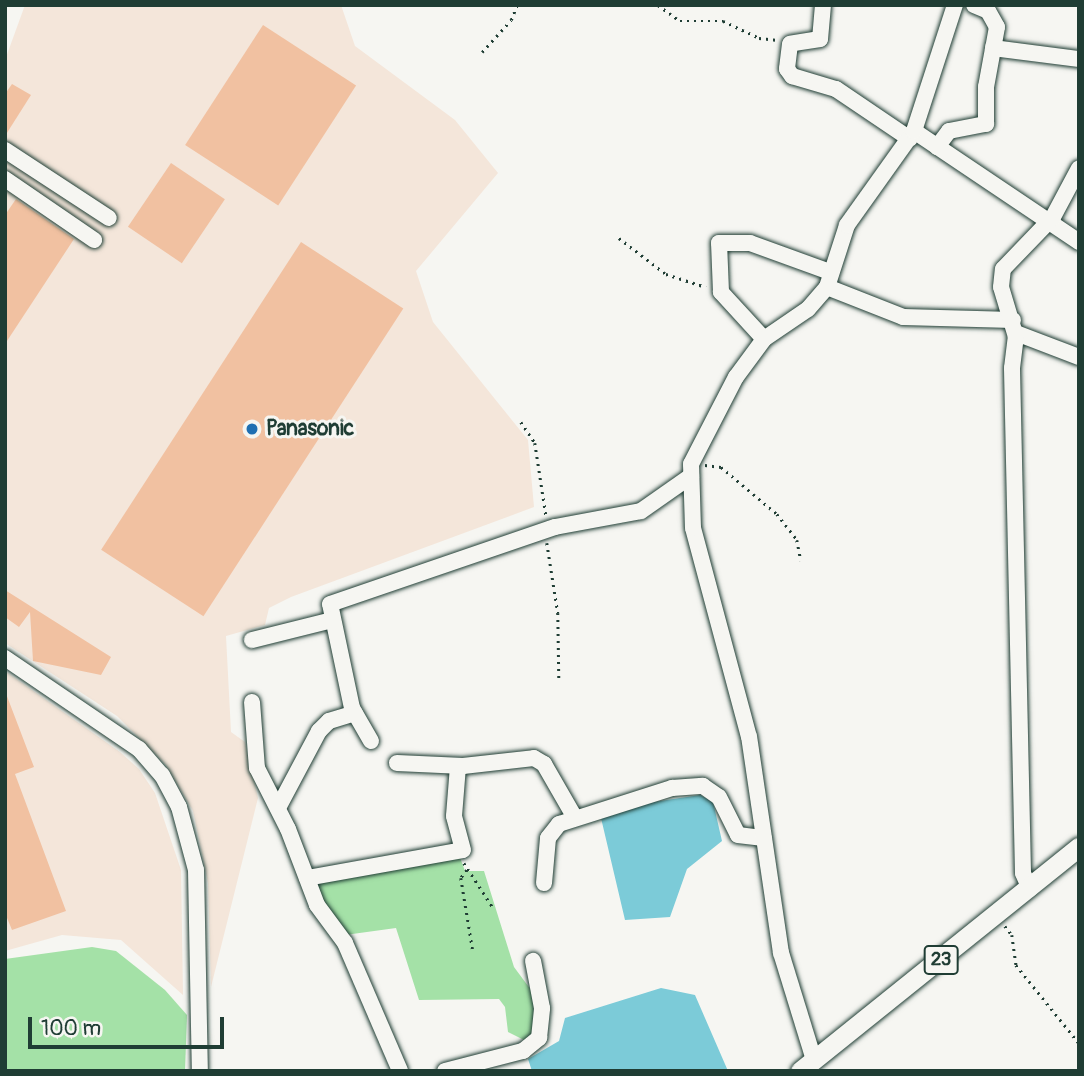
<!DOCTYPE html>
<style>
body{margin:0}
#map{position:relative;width:1084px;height:1076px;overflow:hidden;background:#f6f6f2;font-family:Pangolin,sans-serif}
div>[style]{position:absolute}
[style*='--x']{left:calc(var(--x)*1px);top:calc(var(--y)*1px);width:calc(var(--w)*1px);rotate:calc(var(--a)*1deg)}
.built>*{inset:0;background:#f4e6da}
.green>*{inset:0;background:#a4e1a7}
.water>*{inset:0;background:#7ccbd8}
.building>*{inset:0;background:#f1c1a1;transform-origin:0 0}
.path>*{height:2.5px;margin-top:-1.25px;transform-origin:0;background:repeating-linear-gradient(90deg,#1f3d34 0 2px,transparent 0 7px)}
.roads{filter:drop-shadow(0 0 2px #1f3d34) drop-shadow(0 0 2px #1f3d34)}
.minor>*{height:16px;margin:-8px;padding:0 8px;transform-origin:8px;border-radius:8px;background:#f6f6f2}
.major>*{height:19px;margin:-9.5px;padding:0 9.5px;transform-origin:9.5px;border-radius:9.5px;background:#f6f6f2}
.dots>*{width:19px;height:19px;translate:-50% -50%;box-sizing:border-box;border:4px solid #f6f6f2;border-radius:50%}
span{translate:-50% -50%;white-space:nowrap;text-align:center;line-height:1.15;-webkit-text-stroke:6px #f6f6f2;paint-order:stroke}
.shield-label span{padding:2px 5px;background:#f6f6f2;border:2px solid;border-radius:5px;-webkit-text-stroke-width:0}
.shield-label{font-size:19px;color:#1f3d34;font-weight:700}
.poi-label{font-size:21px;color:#1f3d34;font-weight:700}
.left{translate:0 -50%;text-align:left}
.frame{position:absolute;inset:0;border:7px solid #1f3d34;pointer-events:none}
.scale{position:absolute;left:28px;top:1017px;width:196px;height:32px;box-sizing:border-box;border:4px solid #1f3d34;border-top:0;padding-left:9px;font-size:21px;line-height:24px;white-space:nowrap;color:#1f3d34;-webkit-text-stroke:5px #f6f6f2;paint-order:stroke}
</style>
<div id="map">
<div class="built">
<div style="clip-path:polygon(25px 5px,341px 5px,355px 46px,455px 120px,498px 173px,416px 271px,433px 322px,528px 440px,534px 507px,291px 597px,269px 608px,265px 625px,226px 636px,231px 732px,245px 742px,258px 798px,211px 987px,208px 883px,193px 811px,166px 765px,117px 716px,5px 643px,5px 60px)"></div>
<div style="clip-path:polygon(5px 671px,120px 752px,139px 769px,155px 793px,181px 870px,183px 995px,121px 940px,62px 935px,5px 951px)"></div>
</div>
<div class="green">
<div style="clip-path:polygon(459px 855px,465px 871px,484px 871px,514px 967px,534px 994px,533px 1038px,524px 1040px,508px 1032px,505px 1007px,499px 999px,419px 1000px,396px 928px,345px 935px,323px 906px,313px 880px)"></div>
<div style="clip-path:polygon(92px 947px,116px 951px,165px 990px,187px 1015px,185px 1071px,5px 1071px,5px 959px)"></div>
</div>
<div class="water">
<div style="clip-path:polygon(700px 795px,713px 802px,722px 841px,687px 869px,670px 917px,625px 920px,601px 818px,640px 804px)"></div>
<div style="clip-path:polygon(661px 988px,695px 995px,728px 1071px,532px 1071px,528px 1059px,559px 1041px,565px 1018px)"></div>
</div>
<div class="building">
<div style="left:263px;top:25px;width:111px;height:143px;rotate:33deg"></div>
<div style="clip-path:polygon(12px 84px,31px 95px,5px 136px,5px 94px)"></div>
<div style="left:171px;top:163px;width:65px;height:77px;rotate:34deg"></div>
<div style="clip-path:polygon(16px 199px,74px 239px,5px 344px,5px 215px)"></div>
<div style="left:301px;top:242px;width:122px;height:367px;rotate:33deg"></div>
<div style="clip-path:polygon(5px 590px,111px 657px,101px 675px,33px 661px,30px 612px,19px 627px,5px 617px)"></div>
<div style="clip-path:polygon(5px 691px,34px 767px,15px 774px,66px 911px,12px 930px,5px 913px)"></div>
</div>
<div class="path">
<div style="--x:658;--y:5;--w:27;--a:36"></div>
<div style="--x:680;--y:21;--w:43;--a:0"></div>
<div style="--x:723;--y:21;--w:40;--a:25"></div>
<div style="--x:759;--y:38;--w:19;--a:6"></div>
<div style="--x:482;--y:52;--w:43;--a:-47.8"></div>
<div style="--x:511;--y:20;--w:16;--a:-68"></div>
<div style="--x:619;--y:238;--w:59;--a:37.5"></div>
<div style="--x:666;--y:274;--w:42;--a:18"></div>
<div style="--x:521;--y:422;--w:25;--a:56"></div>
<div style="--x:535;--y:443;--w:73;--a:81.3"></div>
<div style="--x:705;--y:465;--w:16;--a:7"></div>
<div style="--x:721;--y:467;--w:73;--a:40"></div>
<div style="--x:777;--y:514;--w:33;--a:52"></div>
<div style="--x:797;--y:540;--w:21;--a:79"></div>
<div style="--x:547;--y:543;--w:71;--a:81.1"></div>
<div style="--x:558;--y:613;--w:67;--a:89.1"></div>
<div style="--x:464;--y:863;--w:55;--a:56.9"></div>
<div style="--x:467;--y:870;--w:10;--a:127"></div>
<div style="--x:461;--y:878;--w:74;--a:80.7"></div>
<div style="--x:1005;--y:926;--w:11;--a:52"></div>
<div style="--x:1012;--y:935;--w:30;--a:82"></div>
<div style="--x:1016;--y:965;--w:100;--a:51.1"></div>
</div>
<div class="roads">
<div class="minor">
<div style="--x:823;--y:5;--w:34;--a:95"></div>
<div style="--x:820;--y:39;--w:30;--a:171"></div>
<div style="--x:790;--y:44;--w:25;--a:97"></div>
<div style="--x:787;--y:69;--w:9;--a:54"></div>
<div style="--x:792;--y:76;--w:46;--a:16.5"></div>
<div style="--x:836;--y:89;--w:89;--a:34"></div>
<div style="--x:993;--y:48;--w:87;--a:7.3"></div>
<div style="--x:914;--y:131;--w:199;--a:33.9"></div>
<div style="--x:937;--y:147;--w:20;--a:-53"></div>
<div style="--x:949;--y:131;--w:38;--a:-11"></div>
<div style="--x:986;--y:124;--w:37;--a:-90"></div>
<div style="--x:986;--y:87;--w:61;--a:-79.6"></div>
<div style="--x:997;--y:27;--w:18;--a:-119"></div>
<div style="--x:988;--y:11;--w:15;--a:-157"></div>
<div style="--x:5;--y:150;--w:124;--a:33.2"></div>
<div style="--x:5;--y:179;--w:108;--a:34.4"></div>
<div style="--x:827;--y:287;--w:82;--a:21.5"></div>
<div style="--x:903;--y:317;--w:110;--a:1.6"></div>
<div style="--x:1016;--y:333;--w:67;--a:20.9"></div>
<div style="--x:764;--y:339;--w:64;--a:-132.5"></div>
<div style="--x:721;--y:292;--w:49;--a:-92.3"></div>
<div style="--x:719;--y:243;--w:31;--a:0"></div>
<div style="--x:750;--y:243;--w:85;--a:19.9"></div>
<div style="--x:252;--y:640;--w:82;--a:-14"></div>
<div style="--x:5;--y:658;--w:162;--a:34.2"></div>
<div style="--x:139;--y:749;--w:35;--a:49"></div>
<div style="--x:162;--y:775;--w:36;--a:62"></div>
<div style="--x:179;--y:807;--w:65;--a:74.9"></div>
<div style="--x:196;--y:870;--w:201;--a:88.9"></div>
<div style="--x:252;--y:702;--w:66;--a:85.7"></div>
<div style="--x:257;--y:768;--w:68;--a:63.1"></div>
<div style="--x:288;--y:829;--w:81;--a:69.1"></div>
<div style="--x:317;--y:905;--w:47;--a:53.6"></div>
<div style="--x:345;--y:943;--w:139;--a:66.7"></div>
<div style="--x:371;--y:741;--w:38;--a:-120"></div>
<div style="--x:352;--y:708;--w:106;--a:-101.9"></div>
<div style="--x:330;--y:604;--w:238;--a:-18.9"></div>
<div style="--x:555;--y:527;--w:87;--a:-10.5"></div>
<div style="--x:641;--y:511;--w:61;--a:-35"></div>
<div style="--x:397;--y:763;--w:66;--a:2.6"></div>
<div style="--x:463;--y:766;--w:71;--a:-6.4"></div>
<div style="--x:534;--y:758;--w:12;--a:31"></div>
<div style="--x:544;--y:764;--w:62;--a:60.1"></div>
<div style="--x:278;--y:808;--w:87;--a:-62"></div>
<div style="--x:319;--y:731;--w:14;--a:-45"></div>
<div style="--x:329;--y:721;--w:27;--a:-17"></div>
<div style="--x:307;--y:878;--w:158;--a:-10.2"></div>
<div style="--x:463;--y:850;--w:35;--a:-105"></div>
<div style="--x:454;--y:816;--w:50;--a:-85.4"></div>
<div style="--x:544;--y:883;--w:45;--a:-84.9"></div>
<div style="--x:548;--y:838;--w:18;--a:-52"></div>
<div style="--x:559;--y:824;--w:119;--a:-17.7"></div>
<div style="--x:672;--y:788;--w:31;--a:-4"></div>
<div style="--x:703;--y:786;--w:19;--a:35"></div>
<div style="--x:719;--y:797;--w:42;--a:63.4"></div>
<div style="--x:738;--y:835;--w:26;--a:7"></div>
<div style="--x:1030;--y:889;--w:17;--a:-114"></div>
<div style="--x:1023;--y:873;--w:505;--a:-91.25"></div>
<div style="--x:1012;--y:368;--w:31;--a:-83"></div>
<div style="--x:1016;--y:337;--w:52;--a:-106.7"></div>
<div style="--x:1001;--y:287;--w:18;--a:-84"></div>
<div style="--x:1003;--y:269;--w:72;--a:-46.1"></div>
<div style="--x:1053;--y:217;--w:55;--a:-62"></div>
<div style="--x:814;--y:1060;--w:112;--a:-107.1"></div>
<div style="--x:781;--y:953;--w:218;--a:-98.4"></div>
<div style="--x:749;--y:737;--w:216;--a:-105"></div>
<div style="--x:693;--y:528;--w:64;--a:-91.8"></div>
<div style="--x:691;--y:464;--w:98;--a:-62.7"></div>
<div style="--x:736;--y:377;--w:47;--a:-53.6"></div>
<div style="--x:764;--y:339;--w:53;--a:-34.3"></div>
<div style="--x:808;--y:309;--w:29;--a:-49"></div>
<div style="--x:827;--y:287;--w:65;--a:-72.1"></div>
<div style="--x:847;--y:225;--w:115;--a:-54.5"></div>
<div style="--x:914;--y:131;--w:133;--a:-72"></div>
<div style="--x:445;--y:1071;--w:81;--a:-14.4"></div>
<div style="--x:523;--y:1051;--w:21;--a:-39"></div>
<div style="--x:539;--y:1038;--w:30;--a:-84"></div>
<div style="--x:542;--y:1008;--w:48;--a:-100.8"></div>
</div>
<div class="major">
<div style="--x:800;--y:1071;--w:358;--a:-38.8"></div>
</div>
</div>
<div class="dots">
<div style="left:252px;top:429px;background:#1f6fb2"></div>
</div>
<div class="shield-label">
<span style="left:941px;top:960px">23</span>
</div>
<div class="poi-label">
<span class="left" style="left:266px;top:429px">Panasonic</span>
</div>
<div class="frame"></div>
<div class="scale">100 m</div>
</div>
